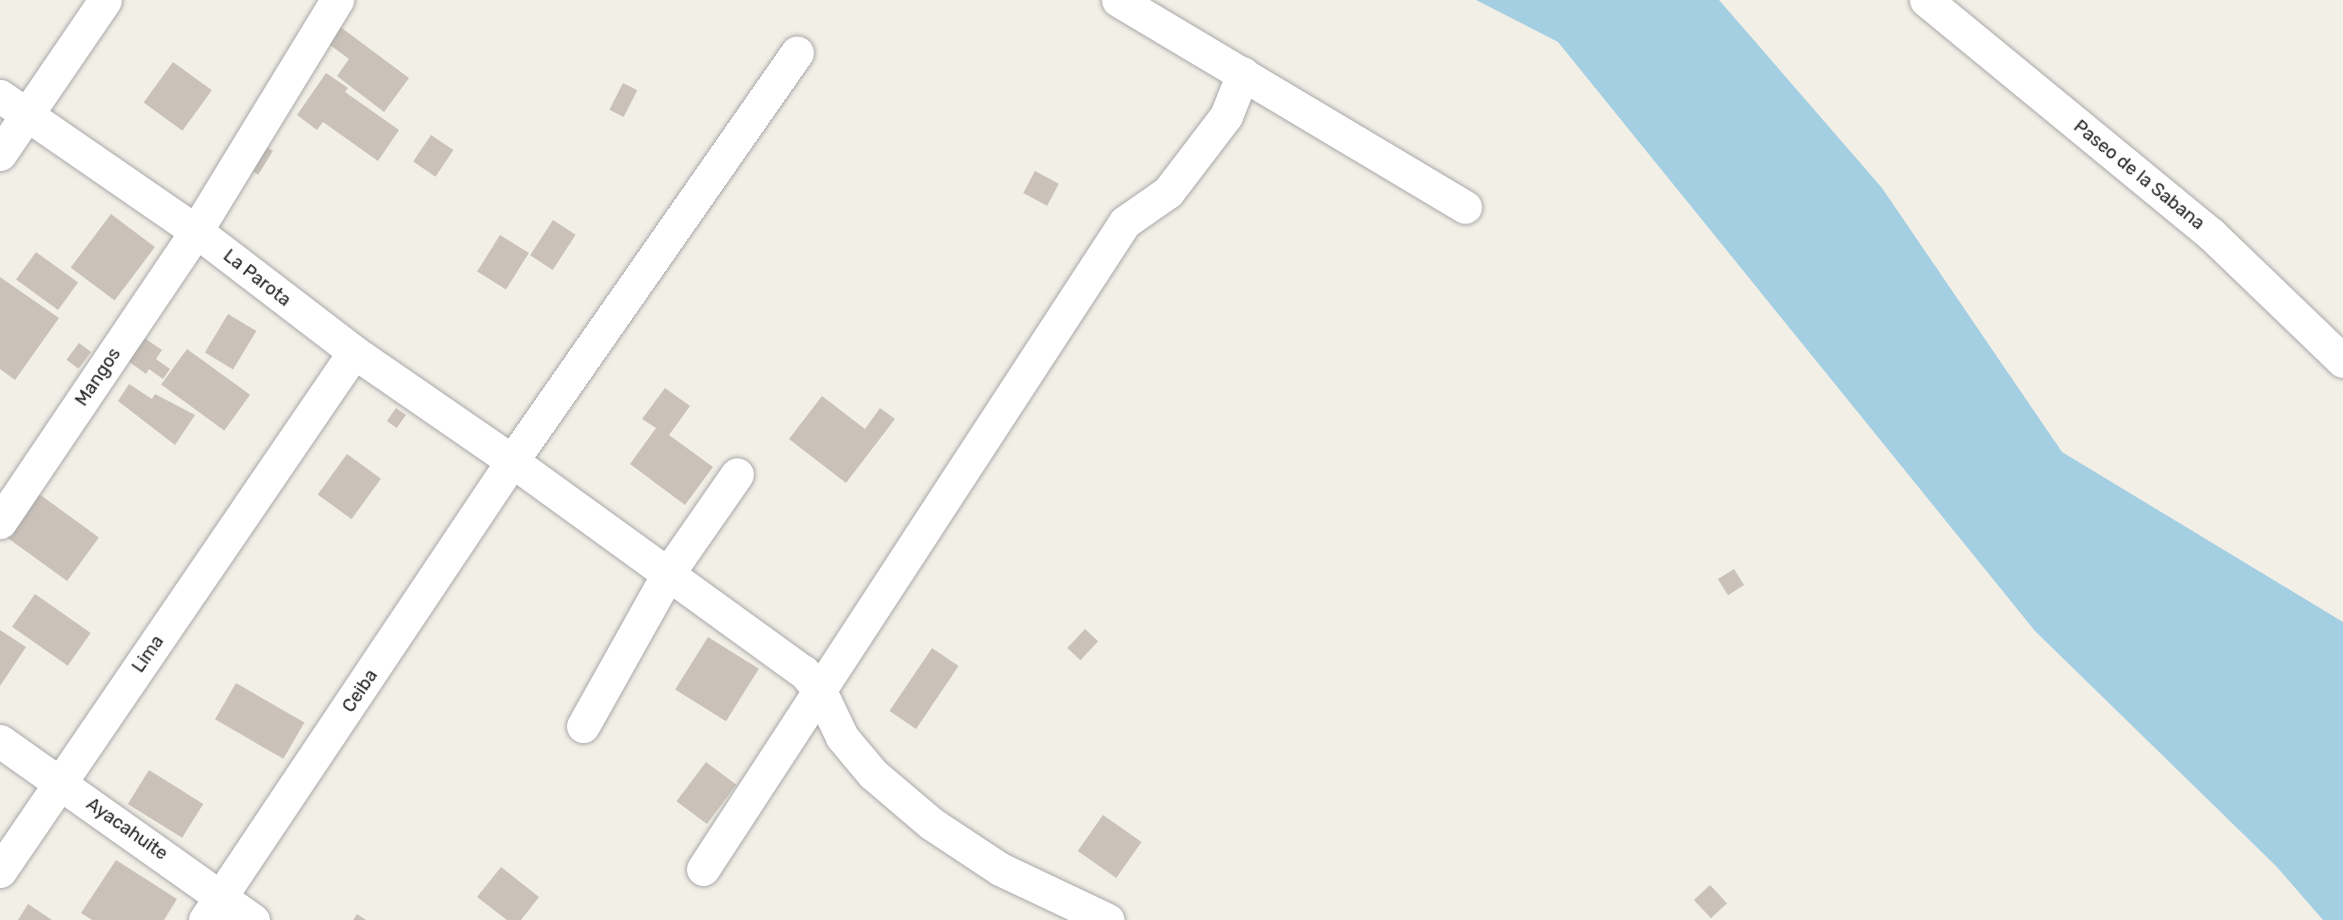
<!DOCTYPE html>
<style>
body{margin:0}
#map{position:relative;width:2343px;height:920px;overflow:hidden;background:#f2efe7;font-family:Rubik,sans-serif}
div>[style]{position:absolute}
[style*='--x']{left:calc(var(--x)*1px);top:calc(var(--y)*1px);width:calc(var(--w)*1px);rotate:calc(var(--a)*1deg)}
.water>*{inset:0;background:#a4cee2}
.building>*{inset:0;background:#cac2b9;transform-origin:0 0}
.roads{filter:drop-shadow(0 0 2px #a8a8a8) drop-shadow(0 0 2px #a8a8a8)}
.minor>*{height:33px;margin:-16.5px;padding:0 16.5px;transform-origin:16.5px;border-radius:16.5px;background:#fff}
span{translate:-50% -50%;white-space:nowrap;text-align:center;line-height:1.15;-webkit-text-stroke:6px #fff;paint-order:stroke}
.street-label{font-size:18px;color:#212121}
</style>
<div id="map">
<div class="water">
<div style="clip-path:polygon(1476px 0,1719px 0,1882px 188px,2062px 452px,2343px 622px,2343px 920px,2323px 920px,2276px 866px,2035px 631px,1558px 42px)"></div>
</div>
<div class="building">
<div style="clip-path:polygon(339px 26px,409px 78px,384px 112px,337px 76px,349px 59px,326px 42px)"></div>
<div style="left:173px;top:62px;width:48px;height:50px;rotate:36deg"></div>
<div style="clip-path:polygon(326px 73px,348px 88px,345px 92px,399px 130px,378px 161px,323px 122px,317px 130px,297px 115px)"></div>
<div style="left:623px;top:83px;width:16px;height:30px;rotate:27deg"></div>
<div style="left:431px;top:135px;width:27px;height:32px;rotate:34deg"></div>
<div style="left:262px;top:144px;width:13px;height:28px;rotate:32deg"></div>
<div style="left:1035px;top:171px;width:27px;height:25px;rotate:28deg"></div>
<div style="left:111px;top:214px;width:55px;height:67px;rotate:37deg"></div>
<div style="left:553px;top:220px;width:27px;height:42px;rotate:33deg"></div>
<div style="left:500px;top:235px;width:34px;height:43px;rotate:32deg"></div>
<div style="left:36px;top:252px;width:52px;height:34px;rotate:36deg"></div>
<div style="clip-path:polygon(0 277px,59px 318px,15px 380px,0 369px)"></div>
<div style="left:228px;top:314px;width:33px;height:45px;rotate:31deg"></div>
<div style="clip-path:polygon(137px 333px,162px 350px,156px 359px,170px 369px,163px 379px,149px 369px,146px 374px,121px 356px)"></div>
<div style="left:79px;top:343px;width:15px;height:21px;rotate:37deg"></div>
<div style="left:187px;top:349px;width:78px;height:44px;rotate:36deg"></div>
<div style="clip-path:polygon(129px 384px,152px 399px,155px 394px,195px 415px,175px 445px,118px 401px)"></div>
<div style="clip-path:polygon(665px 388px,690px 406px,669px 435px,713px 467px,685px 505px,630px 464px,656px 428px,642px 419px)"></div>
<div style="clip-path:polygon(822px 396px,865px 429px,880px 408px,895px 419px,846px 483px,789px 439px)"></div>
<div style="left:396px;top:408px;width:12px;height:16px;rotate:35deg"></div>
<div style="left:347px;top:454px;width:42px;height:50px;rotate:36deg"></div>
<div style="left:35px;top:491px;width:79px;height:54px;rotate:36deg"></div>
<div style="left:1734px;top:569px;width:19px;height:19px;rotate:58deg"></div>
<div style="left:35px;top:594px;width:68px;height:40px;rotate:35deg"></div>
<div style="left:1085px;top:629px;width:18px;height:26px;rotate:43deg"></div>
<div style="clip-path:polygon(0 630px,26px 647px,0 686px)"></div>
<div style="left:708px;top:637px;width:60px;height:62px;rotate:32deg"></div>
<div style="left:932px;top:648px;width:32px;height:76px;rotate:34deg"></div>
<div style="left:236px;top:683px;width:79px;height:42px;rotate:30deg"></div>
<div style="left:706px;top:762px;width:38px;height:49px;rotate:37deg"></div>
<div style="left:149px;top:770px;width:64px;height:40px;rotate:32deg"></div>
<div style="left:1103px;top:815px;width:47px;height:44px;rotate:35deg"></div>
<div style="clip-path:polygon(116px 860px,177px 899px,164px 920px,92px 920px,81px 913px)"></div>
<div style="clip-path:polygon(501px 867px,539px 897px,521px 920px,507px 920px,477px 897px)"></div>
<div style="left:1710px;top:885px;width:25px;height:22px;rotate:47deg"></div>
<div style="clip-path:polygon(28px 904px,52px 920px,18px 920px)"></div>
<div style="clip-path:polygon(357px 914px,366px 920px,353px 920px)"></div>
</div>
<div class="roads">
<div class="minor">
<div style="--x:1118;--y:0;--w:404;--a:30.8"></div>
<div style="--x:1926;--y:0;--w:369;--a:39.4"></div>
<div style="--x:2211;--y:234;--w:183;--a:43.9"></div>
<div style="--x:0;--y:96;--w:238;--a:34.6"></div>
<div style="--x:196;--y:231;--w:199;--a:37.4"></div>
<div style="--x:354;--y:352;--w:192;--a:34.6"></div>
<div style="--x:512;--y:461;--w:360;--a:35.9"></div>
<div style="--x:804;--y:672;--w:25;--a:50"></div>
<div style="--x:820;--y:691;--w:51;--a:64.4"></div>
<div style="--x:842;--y:737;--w:48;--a:50"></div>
<div style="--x:873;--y:774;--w:77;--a:40.3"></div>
<div style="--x:932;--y:824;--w:82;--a:33.5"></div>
<div style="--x:1000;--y:869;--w:119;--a:25.3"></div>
<div style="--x:0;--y:154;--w:186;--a:-55.7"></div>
<div style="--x:0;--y:522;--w:351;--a:-56"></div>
<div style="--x:196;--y:231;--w:271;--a:-58.6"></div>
<div style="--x:583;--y:726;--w:176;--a:-60.8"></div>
<div style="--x:669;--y:572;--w:119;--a:-55.2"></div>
<div style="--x:0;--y:741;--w:310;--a:35.3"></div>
<div style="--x:703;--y:869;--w:772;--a:-56.89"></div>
<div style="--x:1125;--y:222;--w:52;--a:-34.9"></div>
<div style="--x:1168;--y:192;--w:96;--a:-52.7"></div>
<div style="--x:1226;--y:116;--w:46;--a:-68.4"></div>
<div style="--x:0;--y:871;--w:628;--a:-55.7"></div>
<div style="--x:205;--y:920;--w:552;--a:-56.22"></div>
<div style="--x:512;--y:461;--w:498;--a:-55.1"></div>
</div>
</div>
<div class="street-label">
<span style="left:2139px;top:175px;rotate:39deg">Paseo de la Sabana</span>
<span style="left:257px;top:278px;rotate:38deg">La Parota</span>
<span style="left:98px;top:377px;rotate:-56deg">Mangos</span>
<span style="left:148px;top:654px;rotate:-55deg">Lima</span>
<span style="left:360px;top:691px;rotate:-56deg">Ceiba</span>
<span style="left:127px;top:829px;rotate:35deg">Ayacahuite</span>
</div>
</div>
